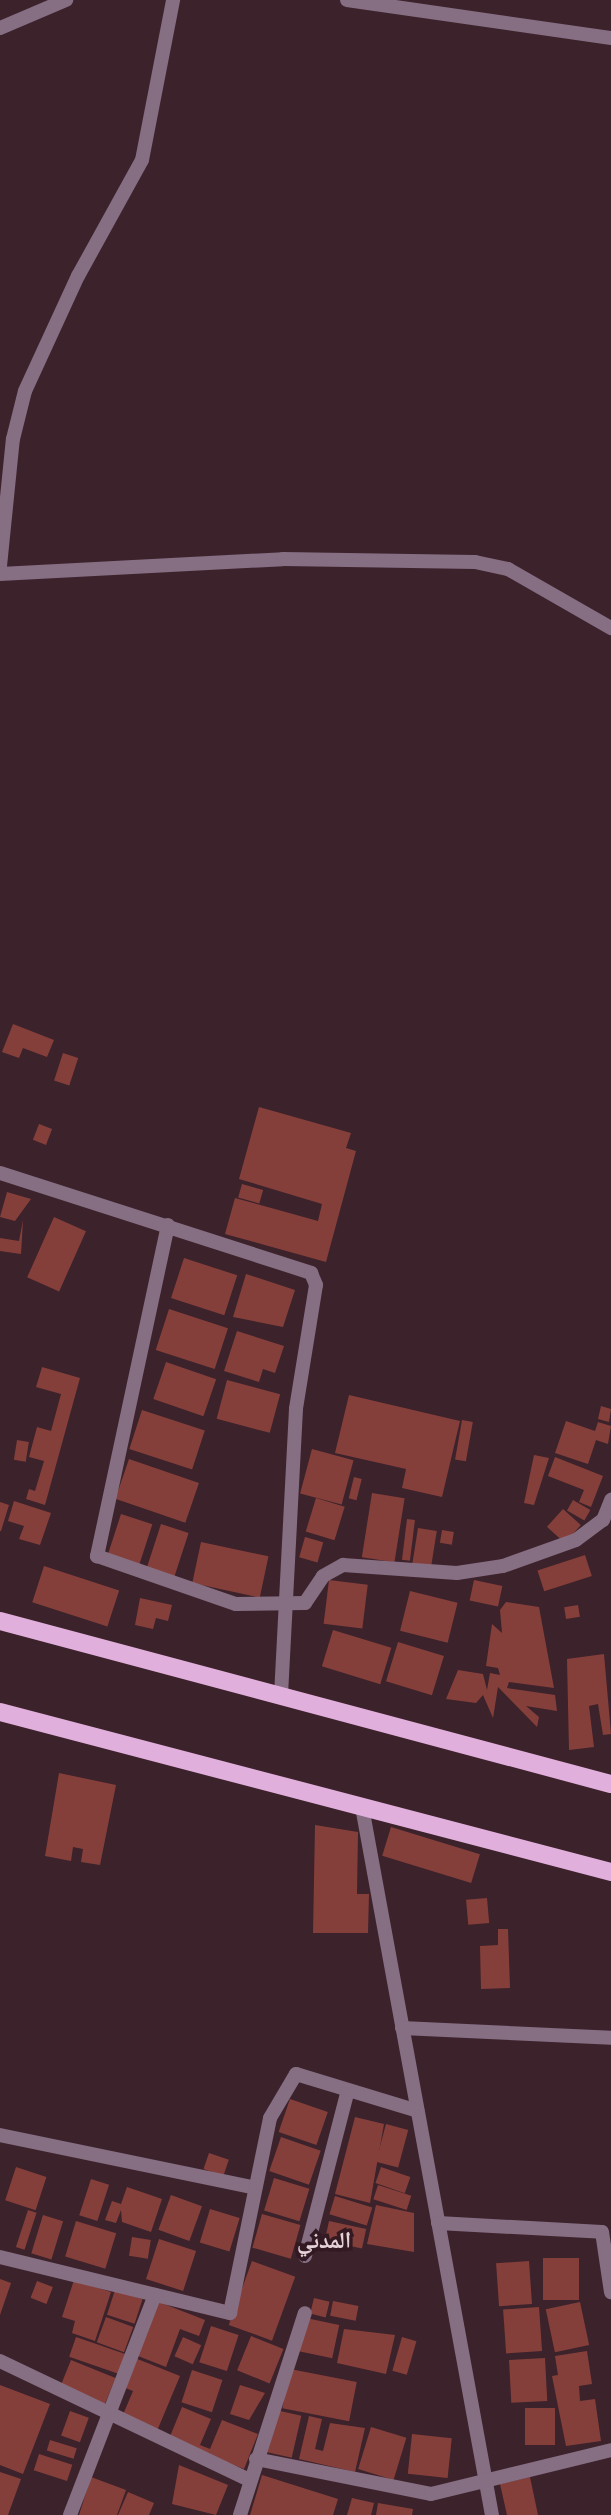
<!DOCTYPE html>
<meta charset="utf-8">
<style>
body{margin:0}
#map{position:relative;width:611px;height:2515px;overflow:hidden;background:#3c222b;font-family:"Nunito Sans","Noto Naskh Arabic",sans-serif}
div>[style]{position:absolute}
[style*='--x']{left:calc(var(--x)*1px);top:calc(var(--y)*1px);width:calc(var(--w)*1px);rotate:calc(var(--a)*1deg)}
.building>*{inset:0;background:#853f3a;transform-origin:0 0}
.minor>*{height:14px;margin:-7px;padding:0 7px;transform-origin:7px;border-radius:7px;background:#866e83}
.tertiary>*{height:14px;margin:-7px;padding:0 7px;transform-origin:7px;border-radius:7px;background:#866e83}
.primary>*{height:18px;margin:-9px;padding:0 9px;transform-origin:9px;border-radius:9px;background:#e1afdb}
span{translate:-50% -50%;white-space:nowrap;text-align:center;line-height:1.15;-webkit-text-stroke:7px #321922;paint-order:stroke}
.neighbourhood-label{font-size:23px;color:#e4d2d7;font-weight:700}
</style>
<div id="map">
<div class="building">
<div style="clip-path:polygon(13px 1024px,54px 1040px,47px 1057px,23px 1048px,19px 1058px,2px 1052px)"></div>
<div style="left:63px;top:1053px;width:16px;height:29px;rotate:18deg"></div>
<div style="clip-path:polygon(259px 1107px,351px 1133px,346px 1148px,356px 1151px,326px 1262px,225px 1234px,235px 1198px,318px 1221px,322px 1204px,239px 1179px)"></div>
<div style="left:39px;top:1124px;width:14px;height:17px;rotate:21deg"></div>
<div style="left:242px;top:1184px;width:22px;height:14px;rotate:16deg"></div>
<div style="clip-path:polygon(7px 1192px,31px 1199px,15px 1221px,0 1217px)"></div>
<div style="left:54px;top:1217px;width:35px;height:66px;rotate:24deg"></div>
<div style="clip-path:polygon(23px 1220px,21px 1254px,0 1251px,0 1238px,19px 1241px)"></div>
<div style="left:184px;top:1258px;width:56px;height:42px;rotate:18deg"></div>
<div style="clip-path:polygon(246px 1274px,295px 1290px,283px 1327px,233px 1317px)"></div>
<div style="left:169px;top:1309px;width:62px;height:43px;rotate:18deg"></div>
<div style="clip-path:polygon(237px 1331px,284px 1346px,275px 1373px,263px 1369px,259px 1382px,224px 1371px)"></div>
<div style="left:166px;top:1362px;width:53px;height:39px;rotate:19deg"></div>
<div style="clip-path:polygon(42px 1367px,80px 1378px,45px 1505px,26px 1499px,29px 1489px,35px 1491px,44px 1461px,29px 1457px,37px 1427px,51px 1431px,61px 1394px,36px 1387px)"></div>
<div style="left:227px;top:1380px;width:55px;height:40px;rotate:15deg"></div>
<div style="clip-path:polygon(349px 1395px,460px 1421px,442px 1497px,402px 1488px,406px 1469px,335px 1453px)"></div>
<div style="clip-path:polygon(601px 1406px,611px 1409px,609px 1422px,598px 1419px)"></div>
<div style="left:142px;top:1410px;width:66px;height:41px;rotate:18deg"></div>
<div style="left:462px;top:1420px;width:11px;height:40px;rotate:10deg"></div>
<div style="clip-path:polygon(566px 1421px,595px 1431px,598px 1422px,611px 1426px,608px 1444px,596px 1440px,588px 1464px,555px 1453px)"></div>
<div style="left:17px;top:1440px;width:12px;height:20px;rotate:9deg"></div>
<div style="left:312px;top:1449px;width:43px;height:46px;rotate:15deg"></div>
<div style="clip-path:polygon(534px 1455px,549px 1458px,534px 1505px,524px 1503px)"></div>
<div style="clip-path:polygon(555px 1457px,603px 1476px,591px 1507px,579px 1502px,584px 1490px,548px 1476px)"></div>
<div style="left:129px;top:1459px;width:74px;height:42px;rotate:19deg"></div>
<div style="left:354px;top:1477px;width:8px;height:22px;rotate:14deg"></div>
<div style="left:372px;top:1493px;width:33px;height:65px;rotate:9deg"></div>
<div style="left:316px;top:1498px;width:30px;height:35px;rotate:17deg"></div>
<div style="left:573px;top:1500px;width:20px;height:12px;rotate:30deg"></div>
<div style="clip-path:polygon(14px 1501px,51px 1513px,40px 1545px,19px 1539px,24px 1526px,8px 1521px)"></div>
<div style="clip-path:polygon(0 1502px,9px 1505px,1px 1531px,0 1531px)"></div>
<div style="left:563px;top:1509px;width:24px;height:24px;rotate:42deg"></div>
<div style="left:121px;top:1514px;width:33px;height:46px;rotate:18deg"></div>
<div style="left:407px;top:1519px;width:8px;height:41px;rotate:7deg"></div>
<div style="left:161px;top:1524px;width:29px;height:46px;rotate:18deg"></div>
<div style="left:418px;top:1528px;width:19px;height:40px;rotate:9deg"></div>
<div style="left:442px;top:1530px;width:12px;height:13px;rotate:9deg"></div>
<div style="left:305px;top:1537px;width:19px;height:21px;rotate:16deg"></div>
<div style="left:201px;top:1542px;width:69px;height:42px;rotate:12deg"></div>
<div style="left:585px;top:1555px;width:22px;height:50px;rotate:72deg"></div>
<div style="left:44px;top:1566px;width:79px;height:38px;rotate:18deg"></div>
<div style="left:329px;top:1580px;width:39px;height:44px;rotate:7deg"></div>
<div style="left:474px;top:1580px;width:29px;height:21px;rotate:12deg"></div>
<div style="left:410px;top:1591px;width:49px;height:41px;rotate:14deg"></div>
<div style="clip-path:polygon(140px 1598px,172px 1605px,168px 1621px,156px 1618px,153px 1629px,135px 1625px)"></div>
<div style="clip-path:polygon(506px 1602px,539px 1607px,554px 1688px,509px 1682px,507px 1688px,555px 1695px,557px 1711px,526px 1706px,539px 1717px,537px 1727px,498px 1687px,493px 1718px,483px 1695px,476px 1703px,446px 1699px,458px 1670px,483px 1674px,487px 1690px,490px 1673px,500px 1675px,498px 1668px,486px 1666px,492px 1624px,502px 1633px,500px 1610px)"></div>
<div style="left:578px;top:1605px;width:12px;height:14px;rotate:81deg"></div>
<div style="left:333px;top:1630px;width:61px;height:38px;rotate:17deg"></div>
<div style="left:398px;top:1642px;width:48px;height:41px;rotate:17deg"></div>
<div style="clip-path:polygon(604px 1654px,611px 1734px,603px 1735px,598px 1704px,589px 1706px,594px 1747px,569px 1750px,567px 1659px)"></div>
<div style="clip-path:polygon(59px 1773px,116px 1785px,100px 1865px,81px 1862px,83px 1849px,73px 1847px,71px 1861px,45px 1856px)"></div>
<div style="clip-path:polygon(315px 1825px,358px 1832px,357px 1894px,369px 1894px,368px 1933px,313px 1933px)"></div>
<div style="left:391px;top:1827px;width:93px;height:30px;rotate:17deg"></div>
<div style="left:487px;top:1898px;width:25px;height:21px;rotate:85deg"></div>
<div style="clip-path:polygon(498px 1929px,508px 1929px,510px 1988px,481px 1989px,480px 1946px,498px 1945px)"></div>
<div style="left:290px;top:2099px;width:40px;height:35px;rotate:19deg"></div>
<div style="clip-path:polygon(355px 2117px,384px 2124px,370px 2203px,335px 2194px)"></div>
<div style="left:386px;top:2124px;width:23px;height:39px;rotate:15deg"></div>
<div style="left:281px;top:2137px;width:42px;height:36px;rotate:19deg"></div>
<div style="left:209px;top:2153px;width:21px;height:17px;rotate:19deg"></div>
<div style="left:16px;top:2167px;width:32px;height:35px;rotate:18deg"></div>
<div style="left:381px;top:2167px;width:31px;height:17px;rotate:19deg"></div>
<div style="left:274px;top:2178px;width:37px;height:34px;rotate:17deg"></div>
<div style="left:91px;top:2179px;width:19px;height:38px;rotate:18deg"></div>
<div style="left:378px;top:2185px;width:35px;height:15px;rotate:18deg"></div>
<div style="clip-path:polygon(127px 2187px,162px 2199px,151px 2232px,122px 2222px,121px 2210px,116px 2223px,105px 2220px,112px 2201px,121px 2204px)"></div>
<div style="left:171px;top:2195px;width:33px;height:37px;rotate:20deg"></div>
<div style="left:335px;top:2196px;width:39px;height:19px;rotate:17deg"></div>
<div style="clip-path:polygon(376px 2205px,414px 2213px,414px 2252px,367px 2244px)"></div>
<div style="left:210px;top:2209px;width:31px;height:35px;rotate:17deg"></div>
<div style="left:28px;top:2210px;width:9px;height:39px;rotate:18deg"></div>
<div style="left:262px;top:2214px;width:40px;height:35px;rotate:16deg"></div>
<div style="left:43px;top:2215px;width:21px;height:40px;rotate:17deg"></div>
<div style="left:76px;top:2221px;width:42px;height:37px;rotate:17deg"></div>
<div style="left:329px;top:2221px;width:38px;height:20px;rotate:12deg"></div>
<div style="left:132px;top:2237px;width:19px;height:19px;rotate:9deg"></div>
<div style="left:159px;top:2239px;width:39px;height:42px;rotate:18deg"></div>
<div style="left:543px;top:2258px;width:36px;height:42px"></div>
<div style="left:252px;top:2261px;width:46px;height:68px;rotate:20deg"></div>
<div style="left:529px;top:2261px;width:43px;height:33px;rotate:86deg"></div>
<div style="clip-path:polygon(0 2279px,11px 2283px,0 2315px)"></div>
<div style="clip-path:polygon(74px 2280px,111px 2292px,95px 2341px,72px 2333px,75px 2321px,62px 2317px)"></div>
<div style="left:37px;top:2281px;width:17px;height:18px;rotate:21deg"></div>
<div style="left:115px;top:2290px;width:29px;height:26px;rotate:18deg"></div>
<div style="left:314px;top:2298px;width:16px;height:16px;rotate:14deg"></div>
<div style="left:333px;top:2301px;width:26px;height:15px;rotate:11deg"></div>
<div style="clip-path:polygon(159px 2302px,205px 2320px,199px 2336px,180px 2329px,166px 2367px,138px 2356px)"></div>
<div style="left:580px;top:2302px;width:44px;height:35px;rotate:78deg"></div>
<div style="left:539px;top:2307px;width:44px;height:36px;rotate:86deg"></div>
<div style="left:106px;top:2317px;width:29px;height:27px;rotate:20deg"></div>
<div style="left:306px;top:2318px;width:34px;height:34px;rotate:12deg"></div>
<div style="left:211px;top:2326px;width:29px;height:38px;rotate:18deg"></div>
<div style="clip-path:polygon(344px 2329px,395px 2335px,386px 2374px,337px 2363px)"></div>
<div style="left:251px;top:2336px;width:35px;height:37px;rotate:22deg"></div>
<div style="left:76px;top:2337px;width:52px;height:21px;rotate:19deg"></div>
<div style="left:183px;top:2337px;width:20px;height:21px;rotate:24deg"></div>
<div style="left:402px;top:2337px;width:15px;height:35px;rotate:16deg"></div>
<div style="clip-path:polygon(587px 2351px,592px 2384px,579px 2386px,580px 2401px,595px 2399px,601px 2441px,566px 2446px,552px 2376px,558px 2375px,555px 2356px)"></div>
<div style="clip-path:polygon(135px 2358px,180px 2376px,157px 2431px,122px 2417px,133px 2391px,123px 2387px)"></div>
<div style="left:545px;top:2358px;width:43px;height:36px;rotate:87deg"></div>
<div style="left:71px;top:2360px;width:48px;height:29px;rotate:22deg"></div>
<div style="left:290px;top:2369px;width:68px;height:40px;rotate:11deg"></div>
<div style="left:192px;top:2370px;width:32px;height:34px;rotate:18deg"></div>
<div style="clip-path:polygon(0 2385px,50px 2404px,23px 2474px,0 2465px)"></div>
<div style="clip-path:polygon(240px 2385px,265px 2393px,249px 2420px,230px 2414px)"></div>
<div style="clip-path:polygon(182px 2407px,211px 2419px,200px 2445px,210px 2449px,222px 2420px,258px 2434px,244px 2469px,169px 2439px)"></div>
<div style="left:525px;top:2408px;width:30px;height:37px"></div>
<div style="left:276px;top:2410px;width:26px;height:43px;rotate:13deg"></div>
<div style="left:70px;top:2411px;width:20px;height:26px;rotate:20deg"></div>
<div style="clip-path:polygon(309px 2416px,322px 2419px,315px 2449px,323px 2451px,330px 2423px,365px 2428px,355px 2472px,299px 2459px)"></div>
<div style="left:371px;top:2427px;width:37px;height:44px;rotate:17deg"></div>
<div style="left:412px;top:2434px;width:40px;height:40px;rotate:6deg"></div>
<div style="left:50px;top:2440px;width:28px;height:11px;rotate:17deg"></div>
<div style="left:39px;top:2454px;width:35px;height:17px;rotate:18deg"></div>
<div style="clip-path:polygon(179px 2465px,228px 2485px,216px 2515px,172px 2504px)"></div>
<div style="clip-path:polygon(0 2472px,21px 2479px,8px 2515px,0 2515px)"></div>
<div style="clip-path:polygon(262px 2475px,338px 2499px,333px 2515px,250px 2515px)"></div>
<div style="clip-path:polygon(91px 2477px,126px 2490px,117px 2515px,79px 2515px)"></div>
<div style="clip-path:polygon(530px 2477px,538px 2515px,507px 2515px,500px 2484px)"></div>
<div style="clip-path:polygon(128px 2492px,154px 2503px,149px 2515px,118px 2515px)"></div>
<div style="clip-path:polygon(352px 2498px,374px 2503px,371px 2515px,347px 2515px)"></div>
<div style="clip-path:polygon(378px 2503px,413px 2509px,412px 2515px,376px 2515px)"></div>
</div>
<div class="minor">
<div style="--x:347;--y:0;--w:267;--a:8.2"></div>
<div style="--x:0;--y:566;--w:128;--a:-84.2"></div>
<div style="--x:13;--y:439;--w:49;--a:-76"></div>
<div style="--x:25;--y:391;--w:127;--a:-65.3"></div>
<div style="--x:78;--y:276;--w:132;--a:-61.1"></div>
<div style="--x:142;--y:160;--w:163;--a:-79"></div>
<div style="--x:0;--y:574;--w:283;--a:-3"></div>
<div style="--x:283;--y:559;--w:192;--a:0.9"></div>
<div style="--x:475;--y:562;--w:34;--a:12"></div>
<div style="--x:508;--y:569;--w:119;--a:29.8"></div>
<div style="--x:0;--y:1173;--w:327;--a:17.8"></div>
<div style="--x:311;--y:1273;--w:13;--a:67"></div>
<div style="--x:316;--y:1285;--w:126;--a:99.2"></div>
<div style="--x:296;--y:1409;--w:286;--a:93"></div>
<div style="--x:168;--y:1225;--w:339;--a:102.1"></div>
<div style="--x:97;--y:1556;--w:147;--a:19.1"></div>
<div style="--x:236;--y:1604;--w:69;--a:-0.8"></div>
<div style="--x:305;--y:1603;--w:32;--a:-56"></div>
<div style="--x:323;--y:1576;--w:23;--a:-29"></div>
<div style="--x:343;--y:1565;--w:114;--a:4"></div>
<div style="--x:457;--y:1573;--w:47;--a:-8.7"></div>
<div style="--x:503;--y:1566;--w:77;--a:-19.6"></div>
<div style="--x:576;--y:1540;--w:34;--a:-37"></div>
<div style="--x:603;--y:1520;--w:22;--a:-68"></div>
<div style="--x:362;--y:1807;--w:720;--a:79.6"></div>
<div style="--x:402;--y:2028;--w:209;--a:2.7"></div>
<div style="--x:0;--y:2135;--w:260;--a:11.7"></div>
<div style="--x:438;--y:2223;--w:164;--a:3.1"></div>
<div style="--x:602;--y:2232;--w:61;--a:81.5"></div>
<div style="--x:305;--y:2256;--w:171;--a:-75.5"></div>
<div style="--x:0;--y:2257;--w:237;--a:13.7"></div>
<div style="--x:230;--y:2313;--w:199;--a:-78.4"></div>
<div style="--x:270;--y:2118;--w:51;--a:-59.4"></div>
<div style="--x:296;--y:2074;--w:127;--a:16.9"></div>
<div style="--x:0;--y:2361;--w:276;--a:25.5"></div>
<div style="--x:256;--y:2459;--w:178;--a:11.3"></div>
<div style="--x:431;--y:2494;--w:185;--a:-13.7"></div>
<div style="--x:70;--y:2515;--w:236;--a:-68.9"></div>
<div style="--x:240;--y:2515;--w:212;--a:-72.2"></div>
</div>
<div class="tertiary">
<div style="--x:0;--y:28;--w:72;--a:-23"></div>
</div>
<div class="primary">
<div style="--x:0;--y:1621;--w:632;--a:14.94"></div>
<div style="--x:0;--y:1712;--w:632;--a:14.67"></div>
</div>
<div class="neighbourhood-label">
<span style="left:324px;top:2241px">المدني</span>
</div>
</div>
